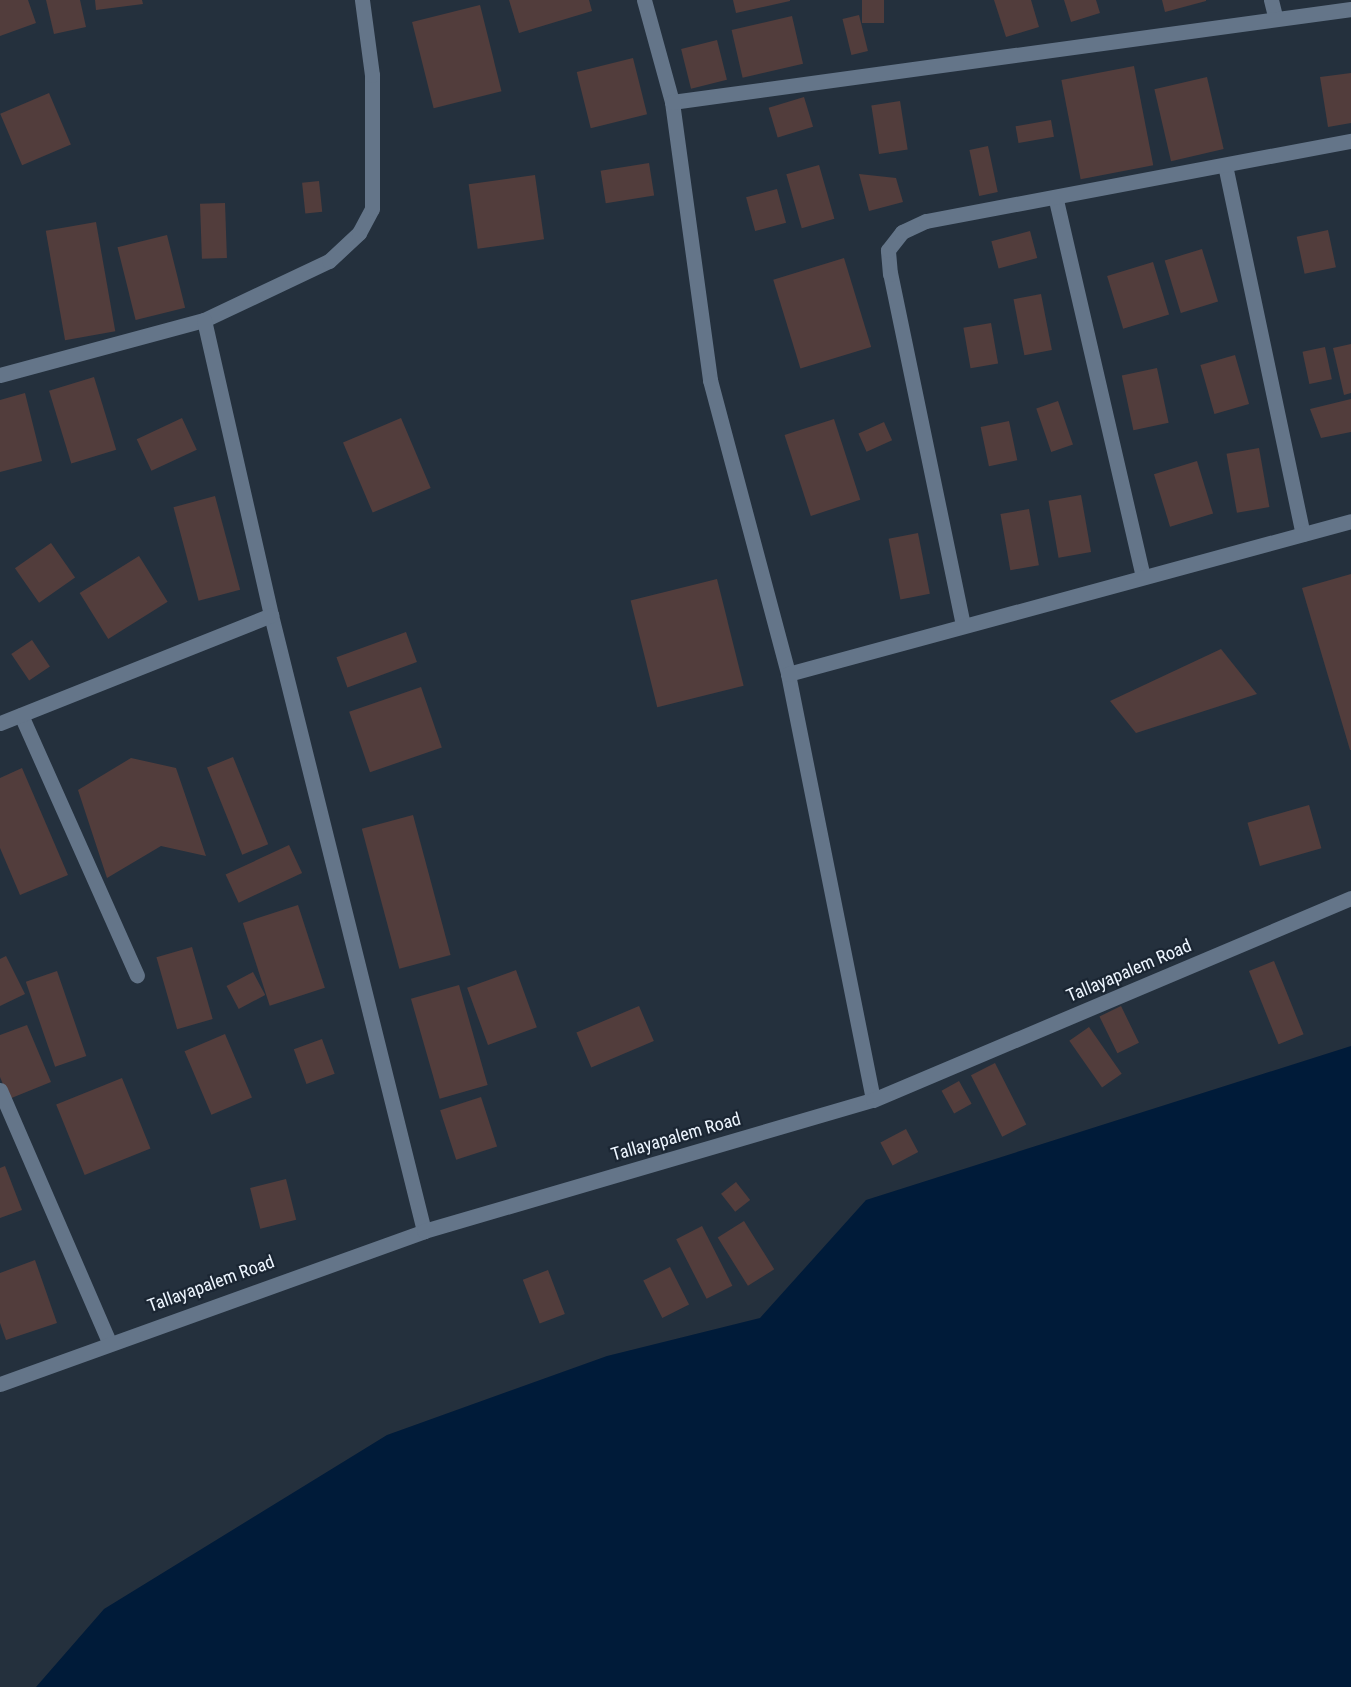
<!DOCTYPE html>
<style>
body{margin:0}
#map{position:relative;width:1351px;height:1687px;overflow:hidden;background:#24303d;font-family:"Roboto Condensed",sans-serif}
div>[style]{position:absolute}
[style*='--x']{left:calc(var(--x)*1px);top:calc(var(--y)*1px);width:calc(var(--w)*1px);rotate:calc(var(--a)*1deg)}
.water>*{inset:0;background:#001b39}
.building>*{inset:0;background:#523d3c;transform-origin:0 0}
.minor>*{height:15px;margin:-7.5px;padding:0 7.5px;transform-origin:7.5px;border-radius:7.5px;background:#647589}
span{translate:-50% -50%;white-space:nowrap;text-align:center;line-height:1.15;-webkit-text-stroke:4.5px #1b2633;paint-order:stroke}
.street-label{font-size:18px;color:#eef6ff}
</style>
<div id="map">
<div class="water">
<div style="clip-path:polygon(1351px 1046px,1351px 1687px,36px 1687px,104px 1609px,387px 1435px,607px 1356px,760px 1318px,866px 1200px)"></div>
</div>
<div class="building">
<div style="clip-path:polygon(0 0,28px 0,36px 23px,0 36px)"></div>
<div style="clip-path:polygon(46px 0,80px 0,86px 27px,54px 34px)"></div>
<div style="clip-path:polygon(95px 0,142px 0,143px 4px,96px 10px)"></div>
<div style="clip-path:polygon(509px 0,589px 0,592px 11px,519px 33px)"></div>
<div style="clip-path:polygon(733px 0,790px 0,790px 1px,736px 13px)"></div>
<div style="left:862px;top:0;width:22px;height:23px"></div>
<div style="clip-path:polygon(994px 0,1031px 0,1039px 27px,1006px 37px)"></div>
<div style="clip-path:polygon(1064px 0,1096px 0,1100px 13px,1071px 22px)"></div>
<div style="clip-path:polygon(1162px 0,1206px 0,1206px 1px,1165px 12px)"></div>
<div style="left:480px;top:5px;width:89px;height:70px;rotate:76deg"></div>
<div style="left:859px;top:15px;width:37px;height:17px;rotate:76deg"></div>
<div style="left:792px;top:16px;width:49px;height:62px;rotate:77deg"></div>
<div style="left:717px;top:40px;width:41px;height:37px;rotate:76deg"></div>
<div style="left:633px;top:58px;width:58px;height:58px;rotate:76deg"></div>
<div style="left:1134px;top:66px;width:101px;height:74px;rotate:79deg"></div>
<div style="clip-path:polygon(1351px 73px,1351px 123px,1328px 127px,1320px 77px)"></div>
<div style="left:1207px;top:77px;width:74px;height:54px;rotate:77deg"></div>
<div style="left:49px;top:93px;width:56px;height:53px;rotate:67deg"></div>
<div style="left:804px;top:97px;width:31px;height:37px;rotate:73deg"></div>
<div style="left:900px;top:101px;width:49px;height:29px;rotate:81deg"></div>
<div style="left:1051px;top:120px;width:17px;height:36px;rotate:80deg"></div>
<div style="left:988px;top:146px;width:47px;height:19px;rotate:78deg"></div>
<div style="left:649px;top:163px;width:33px;height:49px;rotate:81deg"></div>
<div style="left:819px;top:165px;width:56px;height:34px;rotate:74deg"></div>
<div style="clip-path:polygon(859px 174px,896px 178px,903px 202px,869px 211px)"></div>
<div style="left:535px;top:175px;width:65px;height:67px;rotate:82deg"></div>
<div style="left:319px;top:181px;width:31px;height:17px;rotate:84deg"></div>
<div style="left:777px;top:189px;width:35px;height:32px;rotate:75deg"></div>
<div style="left:225px;top:203px;width:55px;height:25px;rotate:88deg"></div>
<div style="left:96px;top:222px;width:111px;height:51px;rotate:80deg"></div>
<div style="left:1328px;top:230px;width:38px;height:32px;rotate:78deg"></div>
<div style="left:1030px;top:231px;width:28px;height:40px;rotate:75deg"></div>
<div style="left:167px;top:235px;width:75px;height:51px;rotate:76deg"></div>
<div style="left:1202px;top:249px;width:55px;height:39px;rotate:73deg"></div>
<div style="left:844px;top:258px;width:93px;height:74px;rotate:73deg"></div>
<div style="left:1153px;top:262px;width:55px;height:48px;rotate:73deg"></div>
<div style="left:1041px;top:294px;width:57px;height:28px;rotate:79deg"></div>
<div style="left:991px;top:323px;width:41px;height:28px;rotate:80deg"></div>
<div style="clip-path:polygon(1351px 344px,1351px 393px,1344px 395px,1333px 348px)"></div>
<div style="left:1325px;top:347px;width:33px;height:23px;rotate:78deg"></div>
<div style="left:1235px;top:355px;width:51px;height:36px;rotate:74deg"></div>
<div style="left:1157px;top:368px;width:56px;height:36px;rotate:78deg"></div>
<div style="left:94px;top:377px;width:76px;height:47px;rotate:73deg"></div>
<div style="clip-path:polygon(25px 393px,42px 461px,0 472px,0 400px)"></div>
<div style="clip-path:polygon(1351px 399px,1351px 432px,1321px 438px,1310px 409px)"></div>
<div style="left:1058px;top:401px;width:46px;height:23px;rotate:71deg"></div>
<div style="left:182px;top:418px;width:35px;height:50px;rotate:65deg"></div>
<div style="left:401px;top:418px;width:76px;height:63px;rotate:67deg"></div>
<div style="left:834px;top:419px;width:85px;height:52px;rotate:72deg"></div>
<div style="left:1009px;top:421px;width:40px;height:29px;rotate:78deg"></div>
<div style="left:884px;top:422px;width:20px;height:28px;rotate:66deg"></div>
<div style="left:1259px;top:448px;width:60px;height:33px;rotate:80deg"></div>
<div style="left:1197px;top:461px;width:55px;height:45px;rotate:73deg"></div>
<div style="left:1081px;top:495px;width:58px;height:33px;rotate:80deg"></div>
<div style="left:215px;top:496px;width:97px;height:43px;rotate:75deg"></div>
<div style="left:1029px;top:509px;width:57px;height:29px;rotate:80deg"></div>
<div style="left:918px;top:533px;width:62px;height:30px;rotate:79deg"></div>
<div style="left:51px;top:543px;width:42px;height:44px;rotate:55deg"></div>
<div style="left:139px;top:556px;width:54px;height:70px;rotate:58deg"></div>
<div style="clip-path:polygon(1351px 574px,1351px 750px,1350px 750px,1302px 588px)"></div>
<div style="left:717px;top:579px;width:110px;height:89px;rotate:76deg"></div>
<div style="left:406px;top:632px;width:32px;height:74px;rotate:70deg"></div>
<div style="left:32px;top:640px;width:32px;height:25px;rotate:56deg"></div>
<div style="clip-path:polygon(1221px 649px,1257px 694px,1136px 733px,1110px 701px)"></div>
<div style="left:421px;top:687px;width:64px;height:76px;rotate:71deg"></div>
<div style="left:233px;top:757px;width:94px;height:28px;rotate:68deg"></div>
<div style="clip-path:polygon(131px 758px,176px 768px,206px 856px,161px 846px,107px 878px,78px 790px)"></div>
<div style="clip-path:polygon(22px 768px,68px 875px,20px 895px,0 848px,0 778px)"></div>
<div style="left:1309px;top:805px;width:45px;height:64px;rotate:74deg"></div>
<div style="left:413px;top:815px;width:145px;height:53px;rotate:75deg"></div>
<div style="left:289px;top:845px;width:31px;height:70px;rotate:65deg"></div>
<div style="left:298px;top:905px;width:87px;height:58px;rotate:72deg"></div>
<div style="left:192px;top:947px;width:75px;height:37px;rotate:74deg"></div>
<div style="clip-path:polygon(6px 956px,25px 994px,0 1006px,0 959px)"></div>
<div style="left:1274px;top:961px;width:79px;height:27px;rotate:68deg"></div>
<div style="left:516px;top:970px;width:61px;height:52px;rotate:70deg"></div>
<div style="left:57px;top:971px;width:90px;height:33px;rotate:71deg"></div>
<div style="left:253px;top:972px;width:26px;height:30px;rotate:62deg"></div>
<div style="left:459px;top:985px;width:104px;height:50px;rotate:74deg"></div>
<div style="left:639px;top:1006px;width:38px;height:68px;rotate:67deg"></div>
<div style="left:1121px;top:1006px;width:41px;height:24px;rotate:64deg"></div>
<div style="clip-path:polygon(27px 1025px,51px 1082px,9px 1099px,0 1077px,0 1035px)"></div>
<div style="left:1089px;top:1027px;width:57px;height:24px;rotate:55deg"></div>
<div style="left:225px;top:1034px;width:69px;height:44px;rotate:67deg"></div>
<div style="left:322px;top:1039px;width:37px;height:30px;rotate:70deg"></div>
<div style="left:995px;top:1063px;width:69px;height:27px;rotate:63deg"></div>
<div style="left:122px;top:1078px;width:76px;height:71px;rotate:68deg"></div>
<div style="left:959px;top:1081px;width:26px;height:20px;rotate:61deg"></div>
<div style="left:481px;top:1097px;width:52px;height:43px;rotate:72deg"></div>
<div style="left:906px;top:1129px;width:26px;height:29px;rotate:62deg"></div>
<div style="clip-path:polygon(5px 1166px,22px 1210px,0 1218px,0 1168px)"></div>
<div style="left:286px;top:1179px;width:42px;height:37px;rotate:76deg"></div>
<div style="left:736px;top:1182px;width:23px;height:19px;rotate:52deg"></div>
<div style="left:744px;top:1221px;width:57px;height:31px;rotate:58deg"></div>
<div style="left:702px;top:1226px;width:67px;height:29px;rotate:63deg"></div>
<div style="clip-path:polygon(35px 1260px,57px 1323px,6px 1340px,0 1323px,0 1273px)"></div>
<div style="left:670px;top:1267px;width:42px;height:30px;rotate:63deg"></div>
<div style="left:548px;top:1270px;width:47px;height:27px;rotate:69deg"></div>
</div>
<div class="minor">
<div style="--x:644;--y:0;--w:106;--a:74.6"></div>
<div style="--x:672;--y:102;--w:281;--a:82.2"></div>
<div style="--x:710;--y:380;--w:304;--a:75.1"></div>
<div style="--x:788;--y:674;--w:434;--a:78.7"></div>
<div style="--x:1271;--y:0;--w:16;--a:76"></div>
<div style="--x:672;--y:102;--w:685;--a:-7.8"></div>
<div style="--x:1225;--y:165;--w:377;--a:78.1"></div>
<div style="--x:1056;--y:200;--w:387;--a:77"></div>
<div style="--x:204;--y:320;--w:138;--a:-25.3"></div>
<div style="--x:329;--y:261;--w:41;--a:-43"></div>
<div style="--x:359;--y:233;--w:27;--a:-62"></div>
<div style="--x:372;--y:209;--w:134;--a:-90"></div>
<div style="--x:372;--y:75;--w:76;--a:-97.6"></div>
<div style="--x:0;--y:375;--w:211;--a:-15.1"></div>
<div style="--x:204;--y:320;--w:303;--a:77.2"></div>
<div style="--x:271;--y:615;--w:635;--a:76.05"></div>
<div style="--x:963;--y:625;--w:359;--a:-101.7"></div>
<div style="--x:890;--y:274;--w:24;--a:-95"></div>
<div style="--x:888;--y:250;--w:23;--a:-52"></div>
<div style="--x:902;--y:232;--w:26;--a:-25"></div>
<div style="--x:926;--y:221;--w:432;--a:-10.7"></div>
<div style="--x:788;--y:674;--w:583;--a:-15.2"></div>
<div style="--x:21;--y:715;--w:285;--a:66"></div>
<div style="--x:0;--y:723;--w:292;--a:-21.7"></div>
<div style="--x:0;--y:1090;--w:275;--a:66.6"></div>
<div style="--x:0;--y:1384;--w:451;--a:-19.8"></div>
<div style="--x:424;--y:1231;--w:468;--a:-16.3"></div>
<div style="--x:873;--y:1100;--w:519;--a:-22.91"></div>
</div>
<div class="street-label">
<span style="left:1129px;top:971px;rotate:-23deg">Tallayapalem Road</span>
<span style="left:676px;top:1137px;rotate:-16deg">Tallayapalem Road</span>
<span style="left:211px;top:1284px;rotate:-20deg">Tallayapalem Road</span>
</div>
</div>
